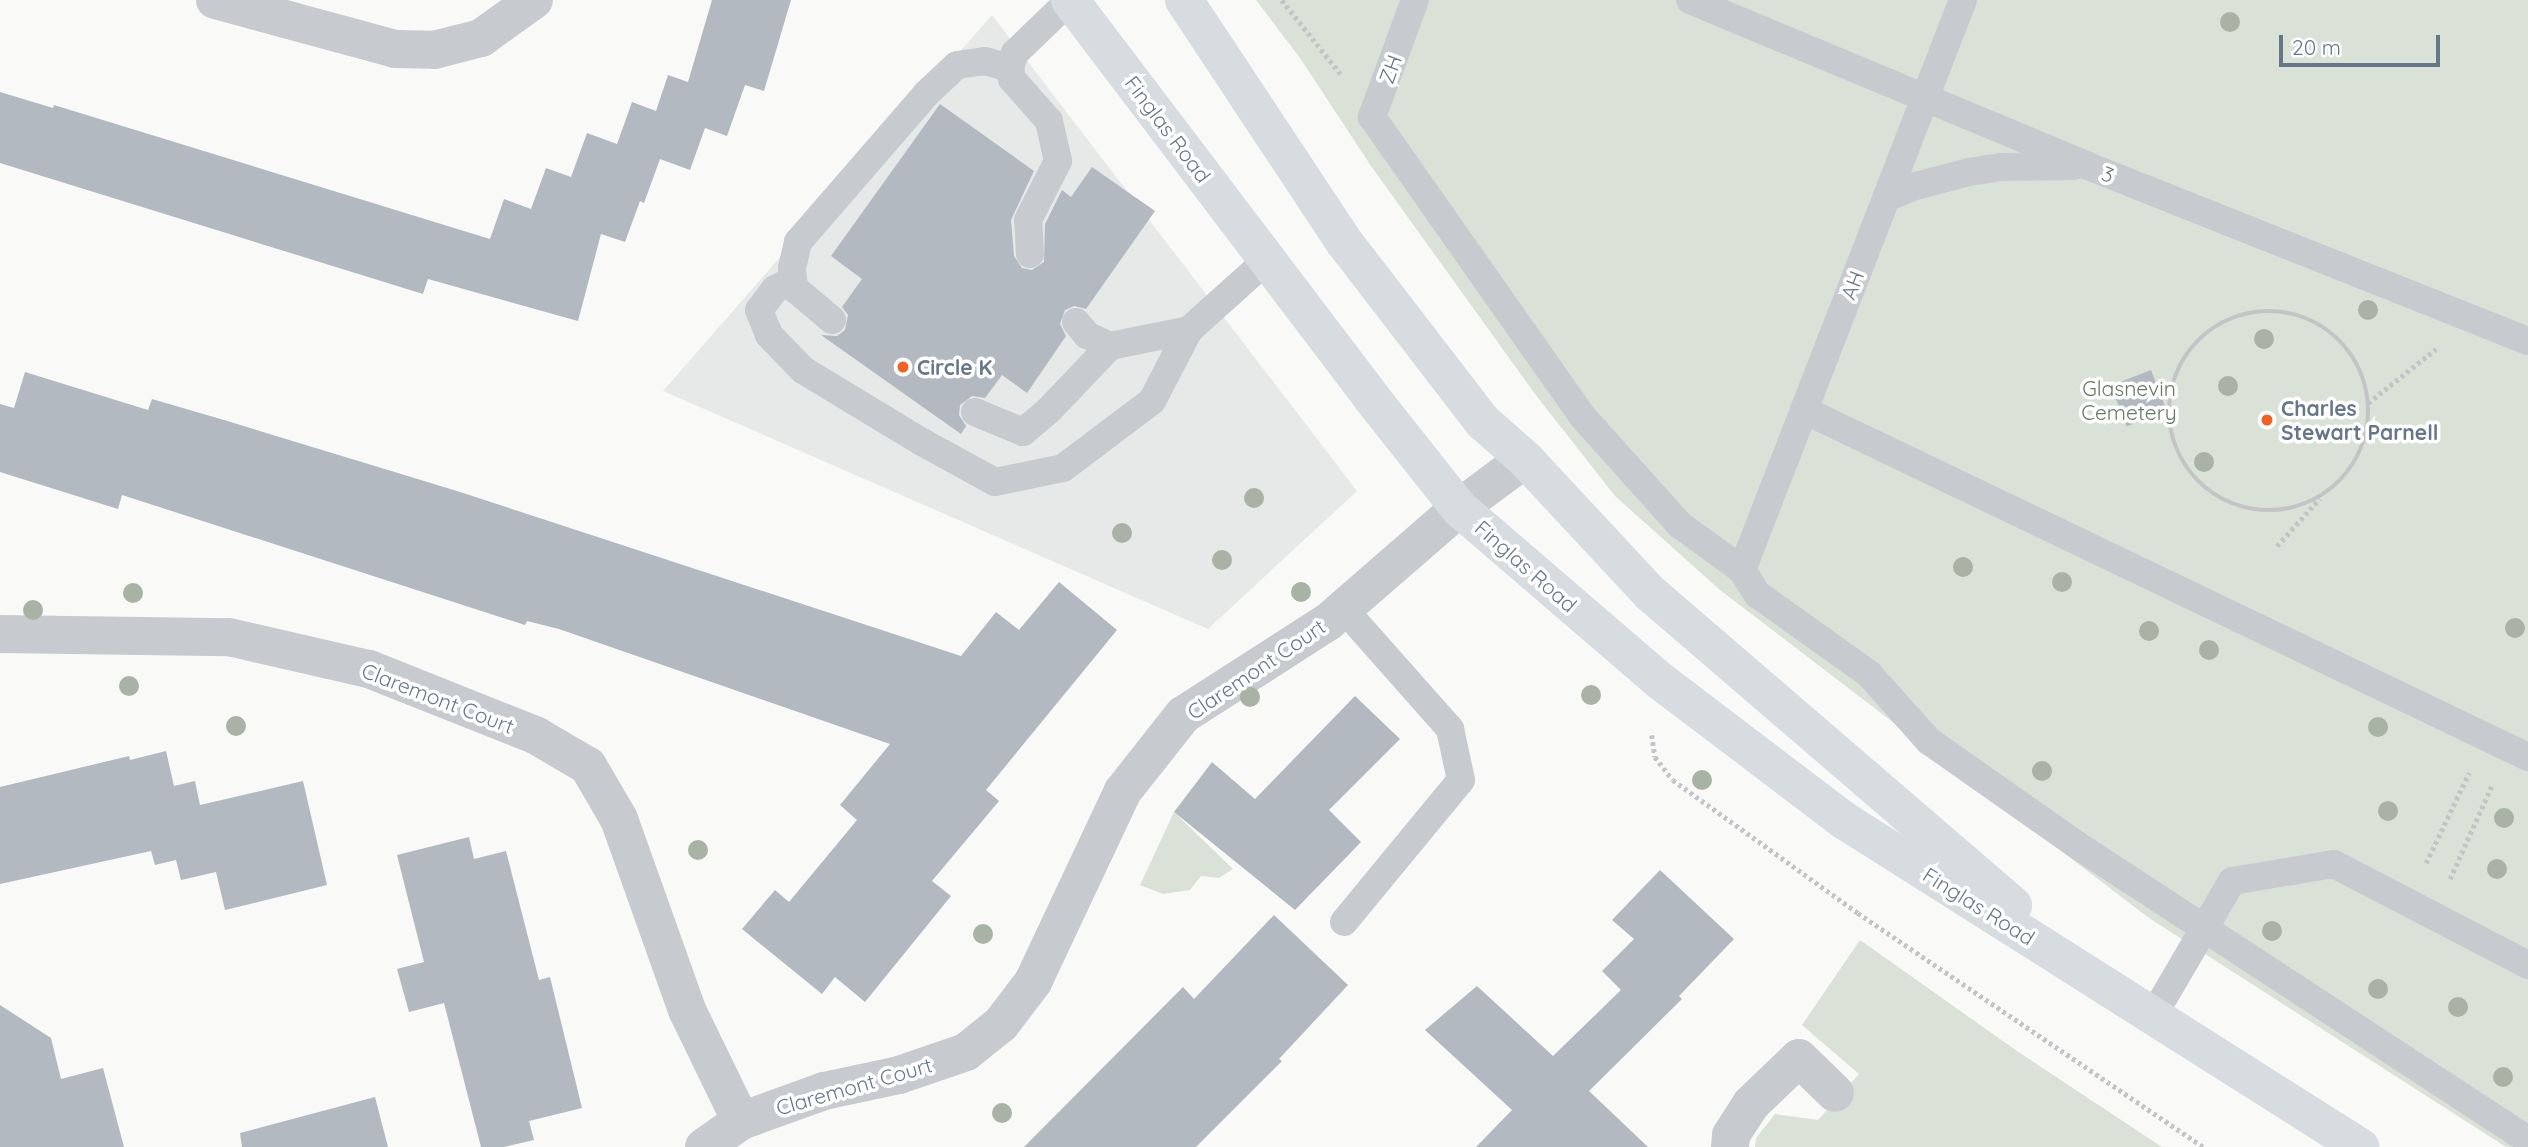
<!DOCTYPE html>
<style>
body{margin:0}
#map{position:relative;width:2528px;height:1147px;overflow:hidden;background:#f9f9f7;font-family:Quicksand,sans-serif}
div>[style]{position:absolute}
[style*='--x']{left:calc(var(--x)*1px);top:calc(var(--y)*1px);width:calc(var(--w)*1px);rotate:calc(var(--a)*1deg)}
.built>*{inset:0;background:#e7e8e8}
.green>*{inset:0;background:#dae2d7}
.building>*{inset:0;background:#b2b9c0;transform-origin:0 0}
.path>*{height:4.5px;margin-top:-2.25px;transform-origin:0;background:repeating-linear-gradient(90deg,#c2c4c7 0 3.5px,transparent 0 7px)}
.path>.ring{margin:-2.25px;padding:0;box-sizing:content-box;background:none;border:4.5px solid #c2c4c7;border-radius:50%}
.lane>*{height:28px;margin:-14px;padding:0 14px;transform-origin:14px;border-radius:14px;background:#c7cacf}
.street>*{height:38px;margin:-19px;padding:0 19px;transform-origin:19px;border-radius:19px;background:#c7cacf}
.secondary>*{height:38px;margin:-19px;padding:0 19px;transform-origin:19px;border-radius:19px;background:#d6dce0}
.trees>*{width:20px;height:20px;margin:-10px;border-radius:50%;background:#a8b3a5}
.dots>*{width:19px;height:19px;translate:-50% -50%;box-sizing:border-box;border:4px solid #fff;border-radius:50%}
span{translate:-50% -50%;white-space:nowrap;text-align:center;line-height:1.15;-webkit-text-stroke:7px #fff;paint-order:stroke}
.street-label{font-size:21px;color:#66778a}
.poi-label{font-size:21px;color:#66778a;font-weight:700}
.left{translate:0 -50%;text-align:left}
.park-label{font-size:21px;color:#657a62}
.scale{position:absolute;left:2279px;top:35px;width:161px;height:32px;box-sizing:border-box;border:4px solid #66778a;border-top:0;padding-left:9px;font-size:21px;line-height:24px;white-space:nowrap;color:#66778a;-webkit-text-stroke:5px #fff;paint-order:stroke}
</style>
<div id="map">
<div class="built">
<div style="clip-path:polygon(992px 15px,1357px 491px,1208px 629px,663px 391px)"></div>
</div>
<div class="green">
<div style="clip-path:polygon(1256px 0,2528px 0,2528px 1147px,2506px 1147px,2149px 918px,1720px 590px,1615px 496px,1535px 394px,1371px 166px,1300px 58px)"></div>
<div style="clip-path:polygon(1174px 812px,1233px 869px,1219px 878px,1201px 876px,1190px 890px,1163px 894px,1140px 885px)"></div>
<div style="clip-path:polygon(1860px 940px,2017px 1051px,2162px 1147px,1755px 1147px,1756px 1138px,1775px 1114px,1818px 1120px,1859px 1074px,1802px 1025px)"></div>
</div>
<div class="building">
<div style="clip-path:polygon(712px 0,791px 0,764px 91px,745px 85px,727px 136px,705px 128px,690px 170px,660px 159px,644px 203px,640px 201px,625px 242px,601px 234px,578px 321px,428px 279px,423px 294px,0 163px,0 92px,53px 108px,54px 105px,490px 239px,504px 199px,531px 209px,546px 168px,571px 177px,587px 133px,617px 144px,632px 102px,656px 111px,668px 75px,688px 82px)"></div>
<div style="clip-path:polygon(940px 104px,1034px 171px,1011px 220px,1014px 256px,1022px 268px,1032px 270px,1044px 262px,1045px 224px,1062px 190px,1071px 197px,1092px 167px,1155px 211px,1086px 309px,1074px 306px,1065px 310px,1060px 324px,1066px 336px,1027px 393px,1002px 375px,985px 398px,972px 396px,960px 405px,959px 415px,966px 426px,961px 434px,821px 335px,837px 336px,845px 330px,848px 315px,842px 307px,862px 279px,831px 256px)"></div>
<div style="left:2151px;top:370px;width:44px;height:43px;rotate:69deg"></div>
<div style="clip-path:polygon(25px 372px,148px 410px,152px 399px,224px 420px,457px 491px,961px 656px,996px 612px,1019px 630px,1059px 582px,1117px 630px,986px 790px,999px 801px,932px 881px,951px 896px,865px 1002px,835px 977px,822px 994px,742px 929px,775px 890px,789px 902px,857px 820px,840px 805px,890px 744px,559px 629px,527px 621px,525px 625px,122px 495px,118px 509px,0 472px,0 404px,14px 408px)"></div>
<div style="clip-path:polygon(1355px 696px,1400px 739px,1329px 810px,1361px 842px,1295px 910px,1174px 812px,1212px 762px,1255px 799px)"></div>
<div style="clip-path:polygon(166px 751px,174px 786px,195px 781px,200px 805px,303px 781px,327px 885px,225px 910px,216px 872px,181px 880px,176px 860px,155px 865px,151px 851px,0 884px,0 787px,129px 756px,130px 760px)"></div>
<div style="clip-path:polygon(469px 837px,474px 859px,506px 851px,539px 980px,550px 977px,582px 1108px,529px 1121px,534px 1140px,504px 1147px,481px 1147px,444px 1003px,409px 1012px,397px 969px,424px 962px,397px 855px)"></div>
<div style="clip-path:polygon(1660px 870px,1734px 939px,1679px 996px,1682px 999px,1589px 1091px,1648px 1147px,1476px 1147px,1512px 1110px,1425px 1030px,1477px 986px,1553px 1056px,1621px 990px,1602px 971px,1634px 939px,1612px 920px)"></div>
<div style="clip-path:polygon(1274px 915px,1348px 985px,1279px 1059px,1282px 1061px,1196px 1147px,1024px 1147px,1183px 987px,1194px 999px)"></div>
<div style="clip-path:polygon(0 1005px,51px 1038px,61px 1079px,103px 1068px,124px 1147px,0 1147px)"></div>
<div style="clip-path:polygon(375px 1097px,388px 1147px,242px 1147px,240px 1133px)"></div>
</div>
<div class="path">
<div style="--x:1282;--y:0;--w:98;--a:51.6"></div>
<div class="ring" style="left:2169px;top:311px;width:195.5px;height:195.5px"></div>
<div style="--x:2368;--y:403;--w:87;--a:-38.5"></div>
<div style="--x:2277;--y:546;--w:64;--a:-48.1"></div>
<div style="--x:1652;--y:735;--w:22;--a:82"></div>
<div style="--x:1655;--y:757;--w:29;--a:52"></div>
<div style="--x:1673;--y:780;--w:228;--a:35.7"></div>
<div style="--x:1858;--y:913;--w:417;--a:34.1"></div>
<div style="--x:2426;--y:863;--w:100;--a:-64.5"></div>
<div style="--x:2450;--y:879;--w:103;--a:-65.9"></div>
</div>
<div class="lane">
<div style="--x:1415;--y:0;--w:125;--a:110.2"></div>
<div style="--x:1372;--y:117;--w:367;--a:54.9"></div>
<div style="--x:1583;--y:417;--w:145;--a:48.1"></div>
<div style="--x:1680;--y:525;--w:77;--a:36"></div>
<div style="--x:1742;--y:570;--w:28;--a:58"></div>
<div style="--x:1757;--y:594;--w:138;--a:35.5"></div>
<div style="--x:1869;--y:674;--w:90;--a:48.2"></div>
<div style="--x:1929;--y:741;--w:184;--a:35.1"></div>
<div style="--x:2080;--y:847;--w:535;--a:33.19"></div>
<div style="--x:1690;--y:0;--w:431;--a:22.6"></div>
<div style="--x:2088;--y:166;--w:474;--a:21.7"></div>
<div style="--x:1886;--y:198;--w:28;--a:-23"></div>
<div style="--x:1912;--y:187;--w:59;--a:-14.7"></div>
<div style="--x:1969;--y:172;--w:33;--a:-9"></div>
<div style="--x:2002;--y:167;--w:72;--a:-0.8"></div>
<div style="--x:1030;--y:254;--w:34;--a:-93"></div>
<div style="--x:1028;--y:220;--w:66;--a:-63"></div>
<div style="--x:1058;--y:161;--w:41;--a:-102.7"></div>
<div style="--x:1049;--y:121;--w:56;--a:-131.4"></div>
<div style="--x:1012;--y:79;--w:11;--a:-100"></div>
<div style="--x:1010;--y:68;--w:16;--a:-72"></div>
<div style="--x:1015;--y:53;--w:76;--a:-43.9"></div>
<div style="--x:793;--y:280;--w:20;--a:153"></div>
<div style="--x:775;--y:289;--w:26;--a:127"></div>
<div style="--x:759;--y:310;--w:27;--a:68"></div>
<div style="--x:769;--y:335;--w:49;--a:45.8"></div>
<div style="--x:803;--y:370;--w:139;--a:31.2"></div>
<div style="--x:922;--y:442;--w:83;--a:28.7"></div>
<div style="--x:995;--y:482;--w:69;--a:-11.6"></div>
<div style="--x:1063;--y:468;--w:111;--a:-37"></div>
<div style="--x:1152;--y:401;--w:80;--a:-62.5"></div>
<div style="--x:1189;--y:330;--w:105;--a:-41.9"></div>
<div style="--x:832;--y:320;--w:50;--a:-139.9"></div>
<div style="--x:794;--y:288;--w:20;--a:-96"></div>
<div style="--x:792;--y:268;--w:27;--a:-77"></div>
<div style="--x:798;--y:242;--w:196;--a:-49.1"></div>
<div style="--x:926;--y:94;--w:42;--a:-43.1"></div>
<div style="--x:957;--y:65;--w:28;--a:-8"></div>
<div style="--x:985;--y:61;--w:26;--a:16"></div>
<div style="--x:1076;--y:322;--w:17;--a:50"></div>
<div style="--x:1087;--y:335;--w:25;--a:26"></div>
<div style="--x:1110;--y:346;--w:81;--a:-11.4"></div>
<div style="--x:1804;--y:410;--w:803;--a:25.61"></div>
<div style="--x:975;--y:412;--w:52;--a:22.6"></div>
<div style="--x:1023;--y:432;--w:35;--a:-40"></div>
<div style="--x:1050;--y:409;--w:87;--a:-46.4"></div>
<div style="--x:1742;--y:570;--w:611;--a:-68.81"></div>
<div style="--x:1343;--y:608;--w:162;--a:48.5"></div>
<div style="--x:1450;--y:729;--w:52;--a:77.8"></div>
<div style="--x:1461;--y:780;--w:184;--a:129.5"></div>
<div style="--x:2154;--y:1014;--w:154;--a:-59.6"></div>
<div style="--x:2232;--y:881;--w:103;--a:-9.5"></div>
<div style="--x:2334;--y:864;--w:219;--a:27.5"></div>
</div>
<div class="street">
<div style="--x:215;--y:0;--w:187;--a:15.2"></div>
<div style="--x:395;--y:49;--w:39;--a:1"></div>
<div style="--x:434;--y:50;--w:49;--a:-14.3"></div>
<div style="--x:481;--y:38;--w:65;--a:-35.6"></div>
<div style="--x:0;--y:634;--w:229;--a:0.8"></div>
<div style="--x:229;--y:637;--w:144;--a:12.9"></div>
<div style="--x:369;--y:669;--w:181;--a:21.7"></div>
<div style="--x:537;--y:736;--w:59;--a:30.5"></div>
<div style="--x:588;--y:766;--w:61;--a:59.7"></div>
<div style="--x:619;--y:819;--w:203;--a:70.4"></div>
<div style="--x:687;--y:1010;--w:123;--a:64.1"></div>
<div style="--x:704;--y:1147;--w:45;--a:-35.1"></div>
<div style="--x:741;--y:1121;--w:88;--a:-19.9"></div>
<div style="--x:824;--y:1091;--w:77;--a:-12"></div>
<div style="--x:899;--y:1075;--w:71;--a:-18.9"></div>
<div style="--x:966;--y:1052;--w:45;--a:-38.7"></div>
<div style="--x:1001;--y:1024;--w:53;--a:-52.7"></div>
<div style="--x:1033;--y:982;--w:211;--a:-64.8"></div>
<div style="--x:1123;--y:791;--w:97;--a:-51.7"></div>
<div style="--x:1183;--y:715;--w:172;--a:-32.7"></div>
<div style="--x:1328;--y:622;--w:174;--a:-41"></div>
<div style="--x:1459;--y:508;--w:82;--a:-36.6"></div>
<div style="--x:1730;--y:1147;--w:12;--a:-85"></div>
<div style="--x:1731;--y:1135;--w:37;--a:-57"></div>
<div style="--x:1751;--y:1104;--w:66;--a:-43.8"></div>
<div style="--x:1799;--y:1058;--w:50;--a:44.2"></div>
</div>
<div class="secondary">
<div style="--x:1070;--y:0;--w:498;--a:52.8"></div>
<div style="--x:1371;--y:397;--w:142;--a:51.6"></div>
<div style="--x:1459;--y:508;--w:264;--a:40.7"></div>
<div style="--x:1659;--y:680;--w:233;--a:37.2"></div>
<div style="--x:1845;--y:821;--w:610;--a:32.33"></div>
<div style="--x:1184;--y:0;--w:291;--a:56.5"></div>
<div style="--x:1345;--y:243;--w:225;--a:52.4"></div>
<div style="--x:1482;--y:421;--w:57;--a:41.5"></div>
<div style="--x:1525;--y:459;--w:183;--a:47"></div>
<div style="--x:1650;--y:593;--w:479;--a:40.7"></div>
</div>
<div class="trees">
<div style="left:2230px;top:22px"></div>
<div style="left:2368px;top:310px"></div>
<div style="left:2264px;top:339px"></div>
<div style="left:2228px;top:386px"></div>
<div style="left:2204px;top:462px"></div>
<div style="left:1254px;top:498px"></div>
<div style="left:1122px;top:533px"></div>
<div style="left:1222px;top:560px"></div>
<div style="left:1963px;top:567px"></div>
<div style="left:2062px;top:582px"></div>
<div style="left:1301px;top:592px"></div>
<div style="left:133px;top:593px"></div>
<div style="left:33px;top:610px"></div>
<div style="left:2515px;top:628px"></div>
<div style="left:2149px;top:631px"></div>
<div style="left:2209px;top:650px"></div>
<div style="left:129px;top:686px"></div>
<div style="left:1591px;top:695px"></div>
<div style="left:1250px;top:697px"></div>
<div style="left:236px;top:726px"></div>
<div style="left:2378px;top:727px"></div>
<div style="left:2042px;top:771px"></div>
<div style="left:1702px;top:780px"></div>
<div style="left:2388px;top:811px"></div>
<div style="left:2504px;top:818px"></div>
<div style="left:698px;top:850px"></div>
<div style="left:2497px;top:869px"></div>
<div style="left:2272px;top:931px"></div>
<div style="left:983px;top:934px"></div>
<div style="left:2378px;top:989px"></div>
<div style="left:2458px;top:1007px"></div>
<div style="left:2503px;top:1077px"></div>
<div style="left:1002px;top:1113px"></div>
</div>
<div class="dots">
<div style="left:903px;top:367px;background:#ef6221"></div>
<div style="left:2267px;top:420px;background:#ef6221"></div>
</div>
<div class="street-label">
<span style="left:1390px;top:69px;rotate:-70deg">ZH</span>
<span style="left:1168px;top:129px;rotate:53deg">Finglas Road</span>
<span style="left:2108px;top:174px;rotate:22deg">3</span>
<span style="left:1852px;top:285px;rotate:-69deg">AH</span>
<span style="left:1526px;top:566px;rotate:41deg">Finglas Road</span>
<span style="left:1256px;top:669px;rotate:-34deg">Claremont Court</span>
<span style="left:438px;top:698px;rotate:21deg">Claremont Court</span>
<span style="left:1979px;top:906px;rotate:32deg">Finglas Road</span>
<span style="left:854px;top:1086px;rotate:-16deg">Claremont Court</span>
</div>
<div class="poi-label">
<span class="left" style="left:917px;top:367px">Circle K</span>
<span class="left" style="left:2281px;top:420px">Charles<br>Stewart Parnell</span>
</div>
<div class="park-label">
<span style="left:2129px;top:400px">Glasnevin<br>Cemetery</span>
</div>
<div class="scale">20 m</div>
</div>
